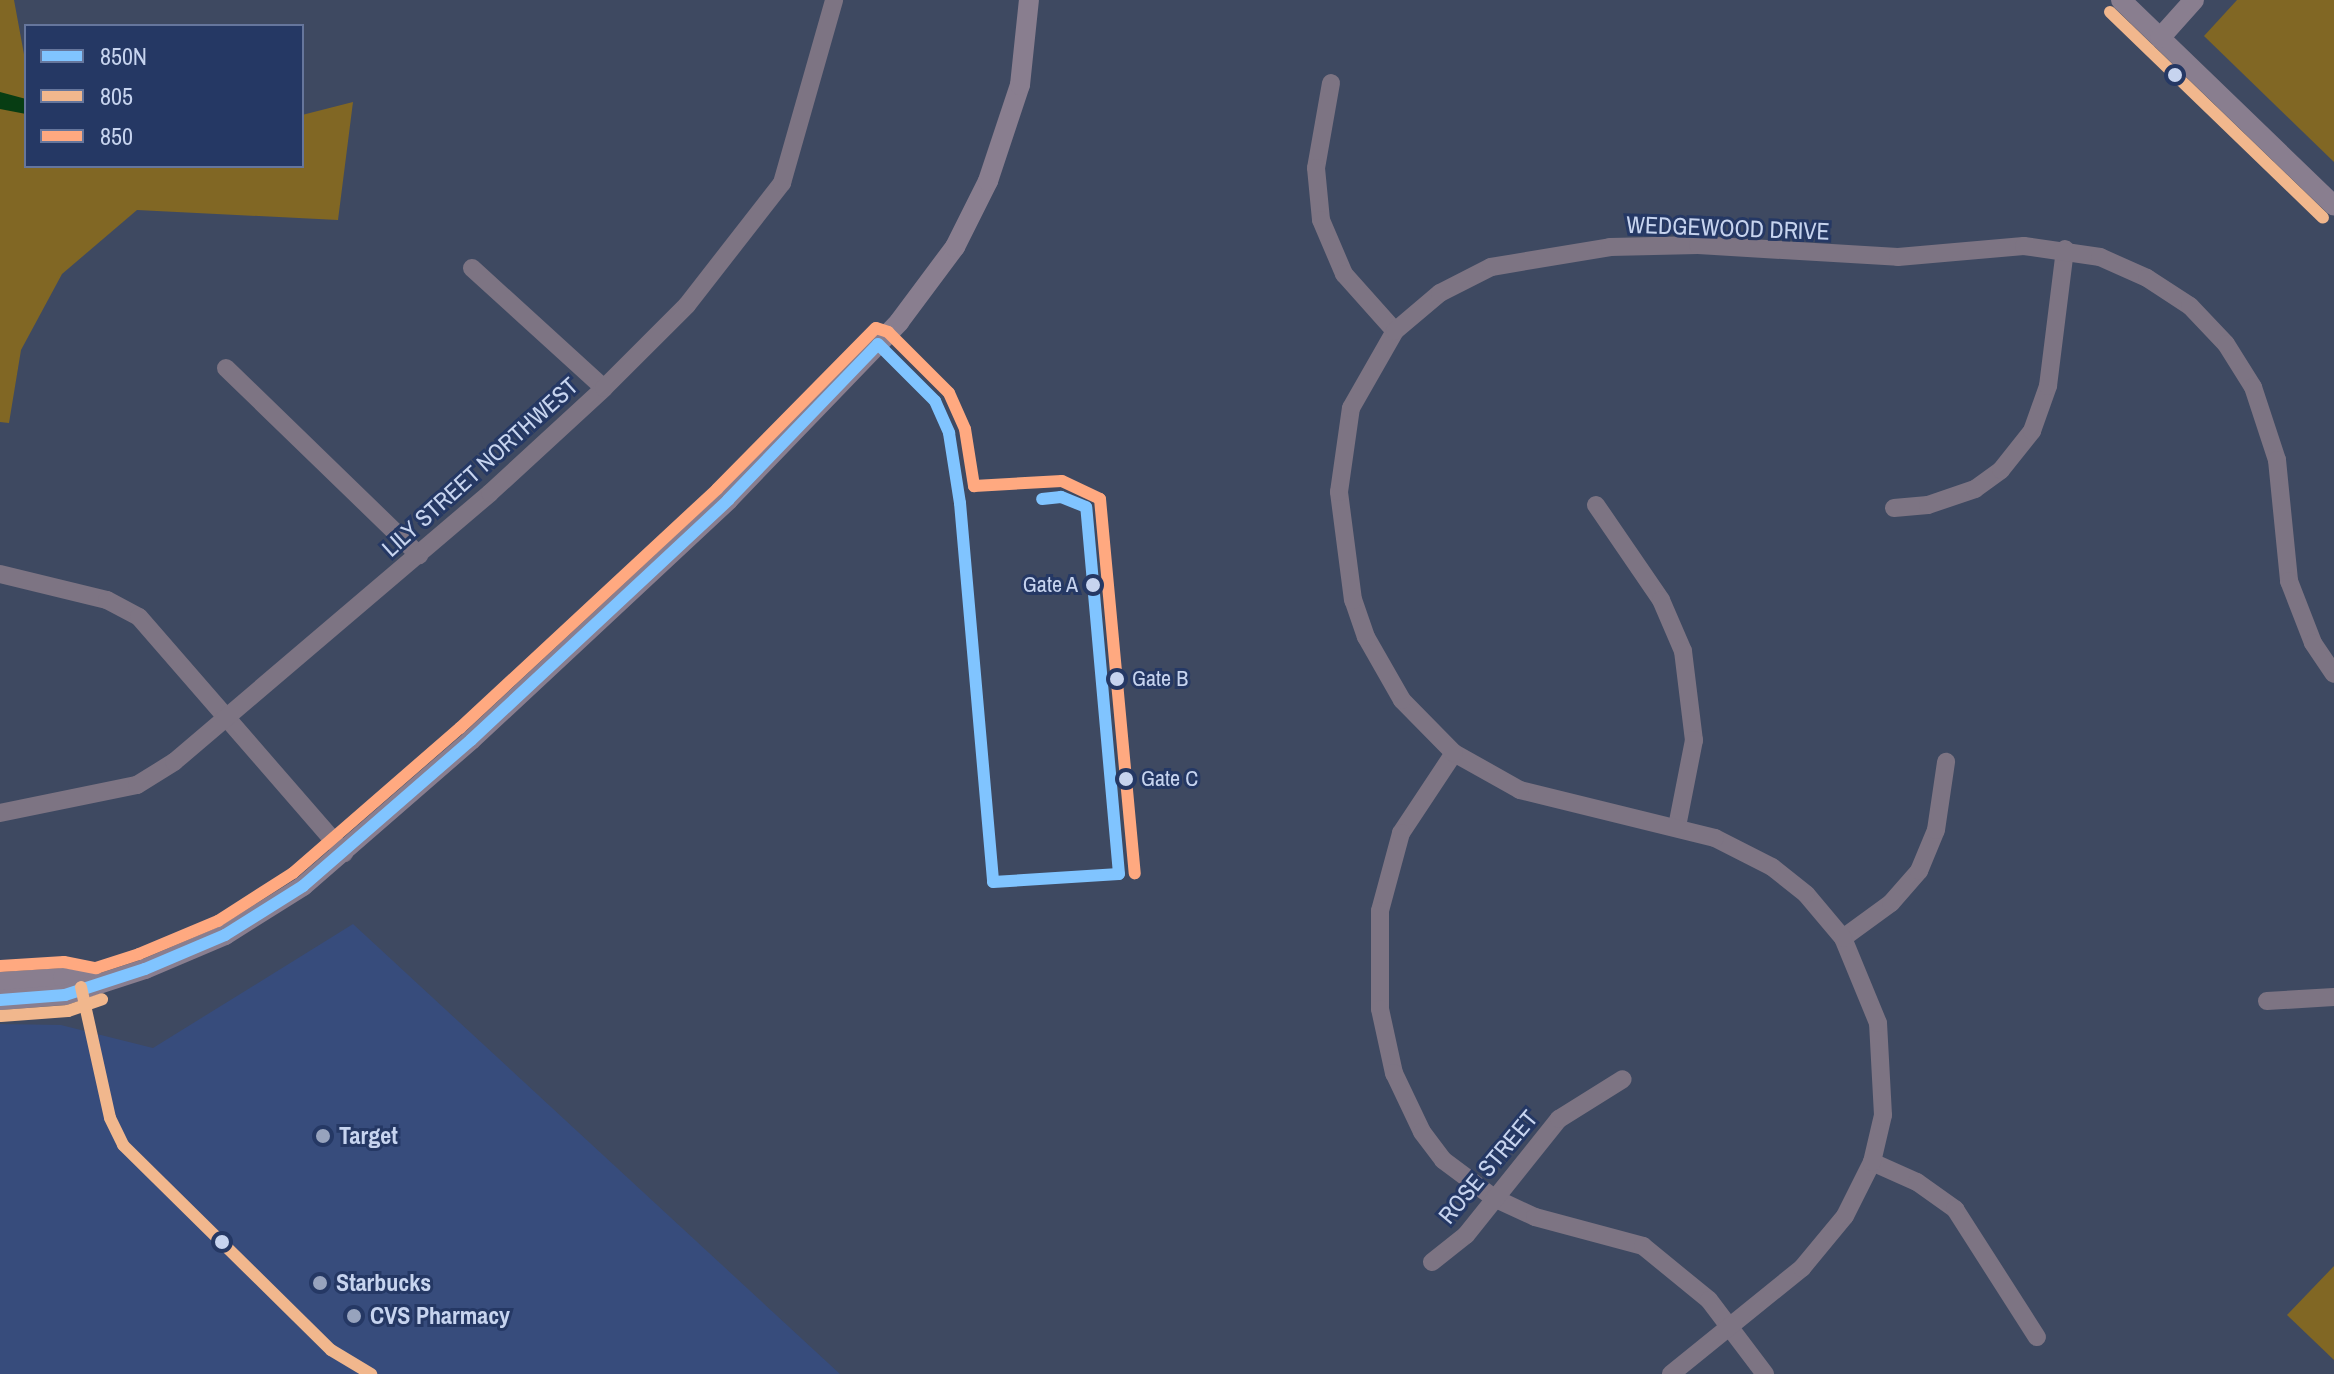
<!DOCTYPE html>
<style>
body{margin:0}
#map{position:relative;width:2334px;height:1374px;overflow:hidden;background:#3e4961;font-family:"Archivo Narrow",sans-serif}
div>[style]{position:absolute}
[style*='--x']{left:calc(var(--x)*1px);top:calc(var(--y)*1px);width:calc(var(--w)*1px);rotate:calc(var(--a)*1deg)}
.built>*{inset:0;background:#374c7c}
.green>*{inset:0;background:#816724}
.water>*{inset:0;background:#073d13}
.street>*{height:18px;margin:-9px;padding:0 9px;transform-origin:9px;border-radius:9px;background:#7d7483}
.secondary>*{height:20px;margin:-10px;padding:0 10px;transform-origin:10px;border-radius:10px;background:#897e8f}
.bus-1>*{height:12px;margin:-6px;padding:0 6px;transform-origin:6px;border-radius:6px;background:#80c4ff}
.bus-2>*{height:12px;margin:-6px;padding:0 6px;transform-origin:6px;border-radius:6px;background:#f1b78d}
.bus-3>*{height:12px;margin:-6px;padding:0 6px;transform-origin:6px;border-radius:6px;background:#ffa980}
.dots>*{width:22px;height:22px;translate:-50% -50%;box-sizing:border-box;border:4px solid #253864;border-radius:50%}
span{translate:-50% -50%;white-space:nowrap;text-align:center;line-height:1.15;-webkit-text-stroke:6px #253864;paint-order:stroke}
.bus-label{font-size:22px;color:#c7d4ef}
.right{translate:-100% -50%;text-align:right}
.left{translate:0 -50%;text-align:left}
.street-label{font-size:24px;color:#c7d4ef}
.poi-label{font-size:24px;color:#c7d4ef;font-weight:700}
.legend{position:absolute;left:24px;top:24px;width:280px;height:144px;box-sizing:border-box;background:#253864;border:2px solid #66769c;margin:0;padding:10px 14px;list-style:none;font-size:24px;color:#c7d4ef}
.legend li{display:flex;align-items:center;gap:16px;height:40px}
.legend b{width:40px;border:2px solid #66769c}
</style>
<div id="map">
<div class="built">
<div style="clip-path:polygon(353px 924px,840px 1374px,0 1374px,0 1024px,61px 1025px,153px 1048px)"></div>
</div>
<div class="green">
<div style="clip-path:polygon(0 0,14px 0,26px 65px,26px 166px,302px 166px,302px 115px,353px 102px,338px 220px,137px 210px,62px 274px,21px 350px,9px 423px,0 422px)"></div>
<div style="clip-path:polygon(2237px 0,2334px 0,2334px 162px,2204px 36px)"></div>
<div style="clip-path:polygon(2334px 1266px,2334px 1360px,2287px 1315px)"></div>
</div>
<div class="water">
<div style="clip-path:polygon(0 92px,26px 99px,26px 114px,0 109px)"></div>
</div>
<div class="street">
<div style="--x:1331;--y:83;--w:86;--a:100"></div>
<div style="--x:1316;--y:168;--w:52;--a:84.5"></div>
<div style="--x:1321;--y:220;--w:59;--a:66.9"></div>
<div style="--x:1344;--y:274;--w:76;--a:48.2"></div>
<div style="--x:472;--y:268;--w:178;--a:42.3"></div>
<div style="--x:226;--y:368;--w:269;--a:44.1"></div>
<div style="--x:1596;--y:505;--w:115;--a:55.6"></div>
<div style="--x:1661;--y:600;--w:56;--a:66.7"></div>
<div style="--x:1683;--y:651;--w:90;--a:83"></div>
<div style="--x:1694;--y:740;--w:89;--a:101.1"></div>
<div style="--x:1894;--y:508;--w:34;--a:-5"></div>
<div style="--x:1928;--y:505;--w:50;--a:-18.8"></div>
<div style="--x:1975;--y:489;--w:32;--a:-36"></div>
<div style="--x:2001;--y:470;--w:50;--a:-51.5"></div>
<div style="--x:2032;--y:431;--w:48;--a:-70.4"></div>
<div style="--x:2048;--y:386;--w:138;--a:-82.9"></div>
<div style="--x:0;--y:574;--w:110;--a:13.7"></div>
<div style="--x:107;--y:600;--w:36;--a:28"></div>
<div style="--x:139;--y:617;--w:313;--a:49"></div>
<div style="--x:1454;--y:753;--w:96;--a:123.5"></div>
<div style="--x:1401;--y:833;--w:81;--a:105.1"></div>
<div style="--x:1380;--y:911;--w:98;--a:90"></div>
<div style="--x:1380;--y:1009;--w:66;--a:77.7"></div>
<div style="--x:1394;--y:1073;--w:65;--a:64.6"></div>
<div style="--x:1422;--y:1132;--w:35;--a:53"></div>
<div style="--x:1443;--y:1160;--w:64;--a:36.7"></div>
<div style="--x:1494;--y:1198;--w:45;--a:24.9"></div>
<div style="--x:1535;--y:1217;--w:112;--a:15"></div>
<div style="--x:1643;--y:1246;--w:85;--a:39.3"></div>
<div style="--x:1709;--y:1300;--w:93;--a:52.9"></div>
<div style="--x:0;--y:813;--w:140;--a:-11.6"></div>
<div style="--x:137;--y:785;--w:44;--a:-31.9"></div>
<div style="--x:174;--y:762;--w:415;--a:-40.4"></div>
<div style="--x:490;--y:493;--w:155;--a:-42.6"></div>
<div style="--x:604;--y:388;--w:117;--a:-45"></div>
<div style="--x:687;--y:305;--w:155;--a:-52.1"></div>
<div style="--x:782;--y:183;--w:190;--a:-74.1"></div>
<div style="--x:1843;--y:938;--w:59;--a:-36.1"></div>
<div style="--x:1891;--y:903;--w:43;--a:-48.8"></div>
<div style="--x:1919;--y:871;--w:44;--a:-67.5"></div>
<div style="--x:1936;--y:830;--w:69;--a:-81.6"></div>
<div style="--x:2267;--y:1001;--w:67;--a:-3.4"></div>
<div style="--x:1872;--y:1162;--w:49;--a:24"></div>
<div style="--x:1917;--y:1182;--w:47;--a:35.4"></div>
<div style="--x:1955;--y:1209;--w:152;--a:57.4"></div>
<div style="--x:1432;--y:1262;--w:43;--a:-38.5"></div>
<div style="--x:1466;--y:1235;--w:149;--a:-51.3"></div>
<div style="--x:1559;--y:1119;--w:75;--a:-32"></div>
<div style="--x:1671;--y:1374;--w:169;--a:-39"></div>
<div style="--x:1802;--y:1268;--w:67;--a:-50.4"></div>
<div style="--x:1845;--y:1216;--w:60;--a:-63.4"></div>
<div style="--x:1872;--y:1162;--w:48;--a:-76.8"></div>
<div style="--x:1883;--y:1115;--w:92;--a:-93.1"></div>
<div style="--x:1878;--y:1023;--w:92;--a:-112.4"></div>
<div style="--x:1843;--y:938;--w:57;--a:-130.1"></div>
<div style="--x:1806;--y:894;--w:43;--a:-141.5"></div>
<div style="--x:1772;--y:867;--w:64;--a:-153"></div>
<div style="--x:1715;--y:838;--w:201;--a:-166.2"></div>
<div style="--x:1520;--y:790;--w:76;--a:-150.7"></div>
<div style="--x:1454;--y:753;--w:74;--a:-134.5"></div>
<div style="--x:1402;--y:700;--w:73;--a:-119.7"></div>
<div style="--x:1366;--y:637;--w:39;--a:-109"></div>
<div style="--x:1353;--y:600;--w:109;--a:-97.4"></div>
<div style="--x:1339;--y:492;--w:85;--a:-81.9"></div>
<div style="--x:1351;--y:408;--w:89;--a:-60.3"></div>
<div style="--x:1395;--y:331;--w:59;--a:-40.2"></div>
<div style="--x:1440;--y:293;--w:57;--a:-27"></div>
<div style="--x:1491;--y:267;--w:121;--a:-9.5"></div>
<div style="--x:1610;--y:247;--w:88;--a:-1.3"></div>
<div style="--x:1698;--y:245;--w:200;--a:3.4"></div>
<div style="--x:1898;--y:257;--w:126;--a:-5"></div>
<div style="--x:2024;--y:246;--w:77;--a:8.2"></div>
<div style="--x:2100;--y:257;--w:51;--a:24.1"></div>
<div style="--x:2147;--y:278;--w:51;--a:33.1"></div>
<div style="--x:2190;--y:306;--w:52;--a:46.5"></div>
<div style="--x:2226;--y:344;--w:51;--a:57.9"></div>
<div style="--x:2253;--y:387;--w:77;--a:71.8"></div>
<div style="--x:2277;--y:460;--w:122;--a:84.3"></div>
<div style="--x:2289;--y:581;--w:66;--a:68.8"></div>
<div style="--x:2313;--y:643;--w:37;--a:56"></div>
</div>
<div class="secondary">
<div style="--x:2121;--y:0;--w:296;--a:44"></div>
<div style="--x:2160;--y:38;--w:51;--a:-48.2"></div>
<div style="--x:0;--y:982;--w:63;--a:-3.6"></div>
<div style="--x:63;--y:978;--w:30;--a:9"></div>
<div style="--x:0;--y:1000;--w:65;--a:-4.4"></div>
<div style="--x:65;--y:995;--w:84;--a:-18"></div>
<div style="--x:145;--y:969;--w:87;--a:-23"></div>
<div style="--x:225;--y:935;--w:92;--a:-32.1"></div>
<div style="--x:303;--y:886;--w:223;--a:-41"></div>
<div style="--x:471;--y:740;--w:352;--a:-43"></div>
<div style="--x:728;--y:500;--w:247;--a:-46.1"></div>
<div style="--x:899;--y:322;--w:94;--a:-53.3"></div>
<div style="--x:955;--y:247;--w:74;--a:-63.4"></div>
<div style="--x:988;--y:181;--w:101;--a:-71.6"></div>
<div style="--x:1020;--y:85;--w:85;--a:-84"></div>
</div>
<div class="bus-1">
<div style="--x:0;--y:1000;--w:65;--a:-4.4"></div>
<div style="--x:65;--y:995;--w:84;--a:-18"></div>
<div style="--x:145;--y:969;--w:87;--a:-23"></div>
<div style="--x:225;--y:935;--w:92;--a:-32.1"></div>
<div style="--x:303;--y:886;--w:223;--a:-41"></div>
<div style="--x:471;--y:740;--w:352;--a:-43"></div>
<div style="--x:728;--y:500;--w:216;--a:-46.1"></div>
<div style="--x:878;--y:344;--w:81;--a:45"></div>
<div style="--x:935;--y:401;--w:35;--a:66"></div>
<div style="--x:949;--y:433;--w:71;--a:81.1"></div>
<div style="--x:960;--y:503;--w:380;--a:85"></div>
<div style="--x:993;--y:882;--w:126;--a:-3.6"></div>
<div style="--x:1119;--y:874;--w:368;--a:-95.1"></div>
<div style="--x:1086;--y:507;--w:27;--a:-158"></div>
<div style="--x:1061;--y:497;--w:19;--a:174"></div>
</div>
<div class="bus-2">
<div style="--x:2110;--y:12;--w:296;--a:44"></div>
<div style="--x:81;--y:987;--w:134;--a:77.5"></div>
<div style="--x:110;--y:1118;--w:30;--a:64"></div>
<div style="--x:123;--y:1145;--w:292;--a:44.6"></div>
<div style="--x:331;--y:1350;--w:47;--a:31"></div>
<div style="--x:1;--y:1016;--w:67;--a:-4.3"></div>
<div style="--x:68;--y:1011;--w:36;--a:-19"></div>
</div>
<div class="bus-3">
<div style="--x:0;--y:966;--w:64;--a:-3.6"></div>
<div style="--x:64;--y:962;--w:33;--a:11"></div>
<div style="--x:96;--y:968;--w:45;--a:-18"></div>
<div style="--x:139;--y:954;--w:86;--a:-22.7"></div>
<div style="--x:218;--y:921;--w:89;--a:-32.6"></div>
<div style="--x:293;--y:873;--w:221;--a:-41"></div>
<div style="--x:460;--y:728;--w:351;--a:-42.9"></div>
<div style="--x:717;--y:489;--w:226;--a:-45.4"></div>
<div style="--x:876;--y:328;--w:13;--a:18"></div>
<div style="--x:888;--y:332;--w:86;--a:45"></div>
<div style="--x:949;--y:393;--w:39;--a:66"></div>
<div style="--x:965;--y:429;--w:58;--a:81"></div>
<div style="--x:974;--y:486;--w:88;--a:-3.3"></div>
<div style="--x:1062;--y:481;--w:42;--a:25.3"></div>
<div style="--x:1100;--y:499;--w:376;--a:84.7"></div>
</div>
<div class="dots">
<div style="left:2175px;top:75px;background:#c7d4ef"></div>
<div style="left:1093px;top:585px;background:#c7d4ef"></div>
<div style="left:1117px;top:679px;background:#c7d4ef"></div>
<div style="left:1126px;top:779px;background:#c7d4ef"></div>
<div style="left:323px;top:1136px;background:#97a3bd"></div>
<div style="left:222px;top:1242px;background:#c7d4ef"></div>
<div style="left:320px;top:1283px;background:#97a3bd"></div>
<div style="left:354px;top:1316px;background:#97a3bd"></div>
</div>
<div class="bus-label">
<span class="right" style="left:1078px;top:585px">Gate A</span>
<span class="left" style="left:1132px;top:679px">Gate B</span>
<span class="left" style="left:1141px;top:779px">Gate C</span>
</div>
<div class="street-label">
<span style="left:1728px;top:228px;rotate:2deg">WEDGEWOOD DRIVE</span>
<span style="left:480px;top:467px;rotate:-42deg">LILY STREET NORTHWEST</span>
<span style="left:1488px;top:1167px;rotate:-50deg">ROSE STREET</span>
</div>
<div class="poi-label">
<span class="left" style="left:339px;top:1136px">Target</span>
<span class="left" style="left:336px;top:1283px">Starbucks</span>
<span class="left" style="left:370px;top:1316px">CVS Pharmacy</span>
</div>
<ul class="legend">
<li><b style="height:10px;background:#80c4ff"></b>850N</li>
<li><b style="height:10px;background:#f1b78d"></b>805</li>
<li><b style="height:10px;background:#ffa980"></b>850</li>
</ul>
</div>
